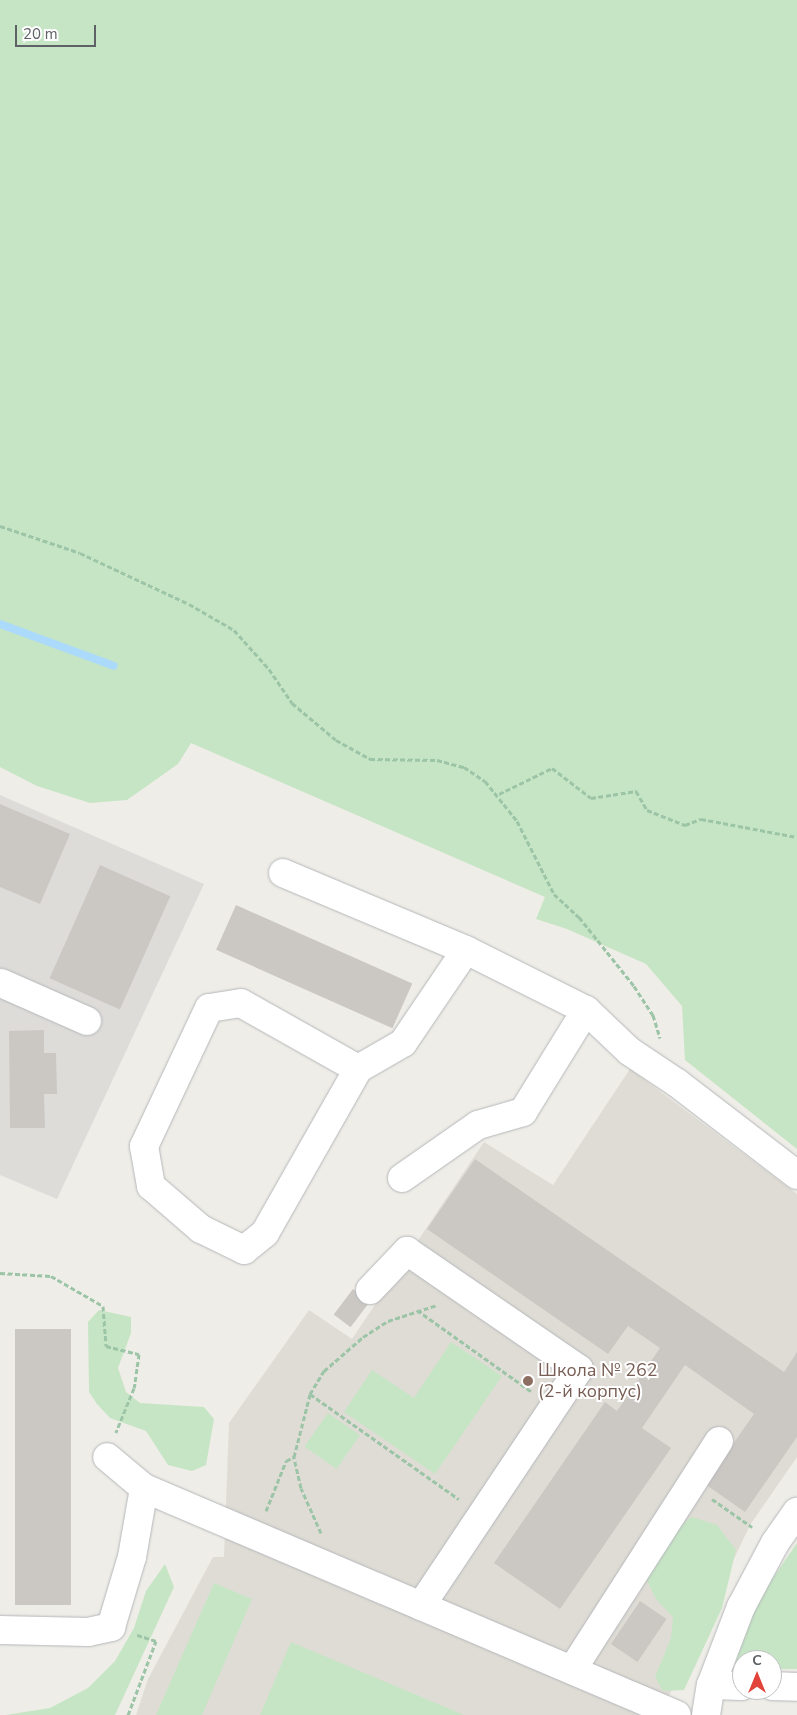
<!DOCTYPE html>
<meta charset="utf-8">
<style>
body{margin:0}
#map{position:relative;width:797px;height:1715px;overflow:hidden;background:#efede7;font-family:"Nunito Sans",sans-serif}
div>[style]{position:absolute}
[style*='--x']{left:calc(var(--x)*1px);top:calc(var(--y)*1px);width:calc(var(--w)*1px);rotate:calc(var(--a)*1deg)}
.industrial>*{inset:0;background:#dedcd9}
.education>*{inset:0;background:#dfdcd5}
.green>*{inset:0;background:#c6e5c5;transform-origin:0 0}
.stream>*{height:8px;margin:-4px;padding:0 4px;transform-origin:4px;border-radius:4px;background:#abdafb}
.building>*{inset:0;background:#cbc8c4;transform-origin:0 0}
.path>*{height:3px;margin-top:-1.5px;transform-origin:0;background:repeating-linear-gradient(90deg,#9cc4a7 0 5px,transparent 0 7.5px)}
.roads{filter:drop-shadow(0 0 1px #b4b7ba) drop-shadow(0 0 1px #b4b7ba)}
.minor>*{height:28px;margin:-14px;padding:0 14px;transform-origin:14px;border-radius:14px;background:#fff}
.dots>*{width:14px;height:14px;translate:-50% -50%;box-sizing:border-box;border:2px solid #fff;border-radius:50%}
span{translate:-50% -50%;white-space:nowrap;text-align:center;line-height:1.15;-webkit-text-stroke:4px #fff;paint-order:stroke}
.education-label{font-size:18px;color:#785e54}
.left{translate:0 -50%;text-align:left}
.north{position:absolute;left:732px;top:1650px;width:50px;height:50px;box-sizing:border-box;background:#fff;border:1px solid #bfc0c2;border-radius:50%;rotate:0deg;font-size:14px;font-weight:700;line-height:20px;text-align:center;color:#5e6266}
.north::after{content:'';display:block;margin:auto;width:18px;height:22px;background:#e1433b;clip-path:polygon(50% 0,100% 100%,50% 72%,0 100%)}
.scale{position:absolute;left:15px;top:25px;width:81px;height:22px;box-sizing:border-box;border:2px solid #5e6266;border-top:0;padding-left:6px;font-size:15px;line-height:18px;white-space:nowrap;color:#5e6266;-webkit-text-stroke:4px #fff;paint-order:stroke}
</style>
<div id="map">
<div class="industrial">
<div style="clip-path:polygon(0 795px,204px 884px,57px 1199px,0 1175px)"></div>
</div>
<div class="education">
<div style="clip-path:polygon(630px 1069px,797px 1194px,797px 1457px,750px 1525px,660px 1715px,136px 1715px,148px 1679px,213px 1557px,224px 1557px,229px 1423px,309px 1310px,352px 1339px,484px 1142px,553px 1185px)"></div>
</div>
<div class="green">
<div style="clip-path:polygon(0 0,797px 0,797px 1149px,685px 1060px,682px 1006px,646px 964px,567px 929px,536px 919px,545px 897px,191px 743px,178px 764px,127px 800px,90px 803px,37px 786px,0 767px)"></div>
<div style="clip-path:polygon(99px 1310px,131px 1317px,131px 1333px,118px 1368px,126px 1392px,140px 1403px,204px 1407px,214px 1419px,206px 1465px,192px 1471px,168px 1465px,146px 1431px,110px 1418px,97px 1404px,89px 1392px,88px 1322px)"></div>
<div style="clip-path:polygon(451px 1342px,502px 1376px,435px 1474px,344px 1412px,372px 1370px,414px 1398px)"></div>
<div style="left:328px;top:1413px;width:39px;height:41px;rotate:35deg"></div>
<div style="clip-path:polygon(692px 1517px,717px 1525px,736px 1550px,722px 1608px,684px 1690px,663px 1691px,655px 1677px,671px 1638px,673px 1617px,656px 1599px,647px 1581px,650px 1560px,674px 1529px)"></div>
<div style="clip-path:polygon(797px 1543px,797px 1669px,772px 1669px,772px 1660px,742px 1660px,742px 1669px,733px 1669px,759px 1598px)"></div>
<div style="clip-path:polygon(165px 1564px,174px 1587px,115px 1715px,6px 1715px,50px 1708px,88px 1688px,115px 1661px,134px 1628px,146px 1591px)"></div>
<div style="clip-path:polygon(214px 1583px,252px 1599px,202px 1715px,156px 1715px)"></div>
<div style="clip-path:polygon(291px 1642px,464px 1715px,260px 1715px)"></div>
</div>
<div class="stream">
<div style="--x:0;--y:624;--w:121;--a:20.2"></div>
</div>
<div class="building">
<div style="clip-path:polygon(0 804px,70px 834px,40px 904px,0 887px)"></div>
<div style="left:100px;top:865px;width:77px;height:124px;rotate:24deg"></div>
<div style="left:236px;top:905px;width:193px;height:49px;rotate:24deg"></div>
<div style="clip-path:polygon(44px 1030px,44px 1053px,56px 1053px,57px 1094px,44px 1094px,45px 1128px,10px 1128px,9px 1031px)"></div>
<div style="clip-path:polygon(475px 1159px,784px 1372px,797px 1352px,797px 1437px,745px 1512px,705px 1484px,754px 1414px,685px 1365px,642px 1428px,671px 1448px,560px 1609px,494px 1563px,605px 1402px,617px 1411px,660px 1348px,628px 1326px,608px 1354px,427px 1229px)"></div>
<div style="left:353px;top:1289px;width:21px;height:32px;rotate:37deg"></div>
<div style="left:15px;top:1329px;width:56px;height:276px"></div>
<div style="left:640px;top:1601px;width:32px;height:52px;rotate:34deg"></div>
</div>
<div class="path">
<div style="--x:0;--y:526;--w:84;--a:18.6"></div>
<div style="--x:80;--y:553;--w:120;--a:25.1"></div>
<div style="--x:189;--y:604;--w:52;--a:30"></div>
<div style="--x:234;--y:630;--w:52;--a:48.1"></div>
<div style="--x:269;--y:669;--w:41;--a:55.9"></div>
<div style="--x:292;--y:703;--w:57;--a:40.1"></div>
<div style="--x:336;--y:740;--w:39;--a:29"></div>
<div style="--x:370;--y:759;--w:67;--a:0.9"></div>
<div style="--x:437;--y:760;--w:28;--a:15"></div>
<div style="--x:464;--y:767;--w:25;--a:34"></div>
<div style="--x:485;--y:781;--w:51;--a:51.3"></div>
<div style="--x:517;--y:821;--w:82;--a:63.1"></div>
<div style="--x:554;--y:894;--w:34;--a:43"></div>
<div style="--x:579;--y:917;--w:88;--a:51.4"></div>
<div style="--x:634;--y:986;--w:35;--a:57"></div>
<div style="--x:653;--y:1015;--w:24;--a:73"></div>
<div style="--x:499;--y:794;--w:59;--a:-26.1"></div>
<div style="--x:552;--y:768;--w:49;--a:37.6"></div>
<div style="--x:591;--y:798;--w:46;--a:-8.8"></div>
<div style="--x:636;--y:791;--w:22;--a:60"></div>
<div style="--x:647;--y:810;--w:41;--a:21.5"></div>
<div style="--x:685;--y:825;--w:17;--a:-21"></div>
<div style="--x:701;--y:819;--w:98;--a:10.6"></div>
<div style="--x:0;--y:1273;--w:51;--a:3.4"></div>
<div style="--x:51;--y:1276;--w:60;--a:30"></div>
<div style="--x:103;--y:1306;--w:40;--a:85.7"></div>
<div style="--x:106;--y:1346;--w:34;--a:14"></div>
<div style="--x:139;--y:1354;--w:34;--a:98"></div>
<div style="--x:134;--y:1388;--w:48;--a:112.2"></div>
<div style="--x:417;--y:1310;--w:141;--a:35.5"></div>
<div style="--x:310;--y:1394;--w:182;--a:35.2"></div>
<div style="--x:712;--y:1499;--w:49;--a:35"></div>
<div style="--x:266;--y:1511;--w:54;--a:-68.2"></div>
<div style="--x:286;--y:1461;--w:9;--a:-27"></div>
<div style="--x:321;--y:1533;--w:49;--a:-114"></div>
<div style="--x:301;--y:1488;--w:32;--a:-103"></div>
<div style="--x:294;--y:1457;--w:65;--a:-75.7"></div>
<div style="--x:310;--y:1394;--w:27;--a:-59"></div>
<div style="--x:324;--y:1371;--w:52;--a:-41.1"></div>
<div style="--x:363;--y:1337;--w:30;--a:-33"></div>
<div style="--x:388;--y:1321;--w:52;--a:-18.1"></div>
<div style="--x:128;--y:1715;--w:79;--a:-69.3"></div>
<div style="--x:156;--y:1641;--w:20;--a:-162"></div>
</div>
<div class="roads">
<div class="minor">
<div style="--x:283;--y:873;--w:199;--a:22.8"></div>
<div style="--x:466;--y:950;--w:134;--a:26.6"></div>
<div style="--x:586;--y:1010;--w:59;--a:43.6"></div>
<div style="--x:629;--y:1051;--w:58;--a:33.7"></div>
<div style="--x:677;--y:1083;--w:151;--a:37.5"></div>
<div style="--x:1;--y:983;--w:94;--a:23.8"></div>
<div style="--x:358;--y:1069;--w:134;--a:-150.6"></div>
<div style="--x:241;--y:1003;--w:32;--a:171"></div>
<div style="--x:209;--y:1008;--w:153;--a:115.2"></div>
<div style="--x:144;--y:1146;--w:41;--a:80.1"></div>
<div style="--x:151;--y:1186;--w:66;--a:40.7"></div>
<div style="--x:201;--y:1229;--w:48;--a:26"></div>
<div style="--x:244;--y:1250;--w:27;--a:-39"></div>
<div style="--x:265;--y:1233;--w:189;--a:-60.4"></div>
<div style="--x:358;--y:1069;--w:52;--a:-30"></div>
<div style="--x:403;--y:1043;--w:112;--a:-55.9"></div>
<div style="--x:402;--y:1178;--w:93;--a:-34.9"></div>
<div style="--x:478;--y:1125;--w:47;--a:-16.1"></div>
<div style="--x:523;--y:1112;--w:120;--a:-58.3"></div>
<div style="--x:370;--y:1290;--w:54;--a:-46.5"></div>
<div style="--x:407;--y:1251;--w:209;--a:34.5"></div>
<div style="--x:579;--y:1369;--w:285;--a:123.7"></div>
<div style="--x:144;--y:1488;--w:579;--a:23.07"></div>
<div style="--x:0;--y:1630;--w:88;--a:1.3"></div>
<div style="--x:88;--y:1632;--w:24;--a:-12"></div>
<div style="--x:111;--y:1627;--w:73;--a:-73.3"></div>
<div style="--x:132;--y:1557;--w:70;--a:-80.1"></div>
<div style="--x:144;--y:1488;--w:48;--a:-140"></div>
<div style="--x:572;--y:1670;--w:272;--a:-57.3"></div>
<div style="--x:711;--y:1685;--w:31;--a:2"></div>
<div style="--x:772;--y:1686;--w:25;--a:2"></div>
<div style="--x:706;--y:1715;--w:30;--a:-81"></div>
<div style="--x:711;--y:1685;--w:84;--a:-69"></div>
<div style="--x:741;--y:1607;--w:72;--a:-62"></div>
<div style="--x:775;--y:1543;--w:38;--a:-55"></div>
</div>
</div>
<div class="dots">
<div style="left:528px;top:1381px;background:#8d6e63"></div>
</div>
<div class="education-label">
<span class="left" style="left:538px;top:1381px">Школа № 262<br>(2-й корпус)</span>
</div>
<div class="north">С</div>
<div class="scale">20 m</div>
</div>
